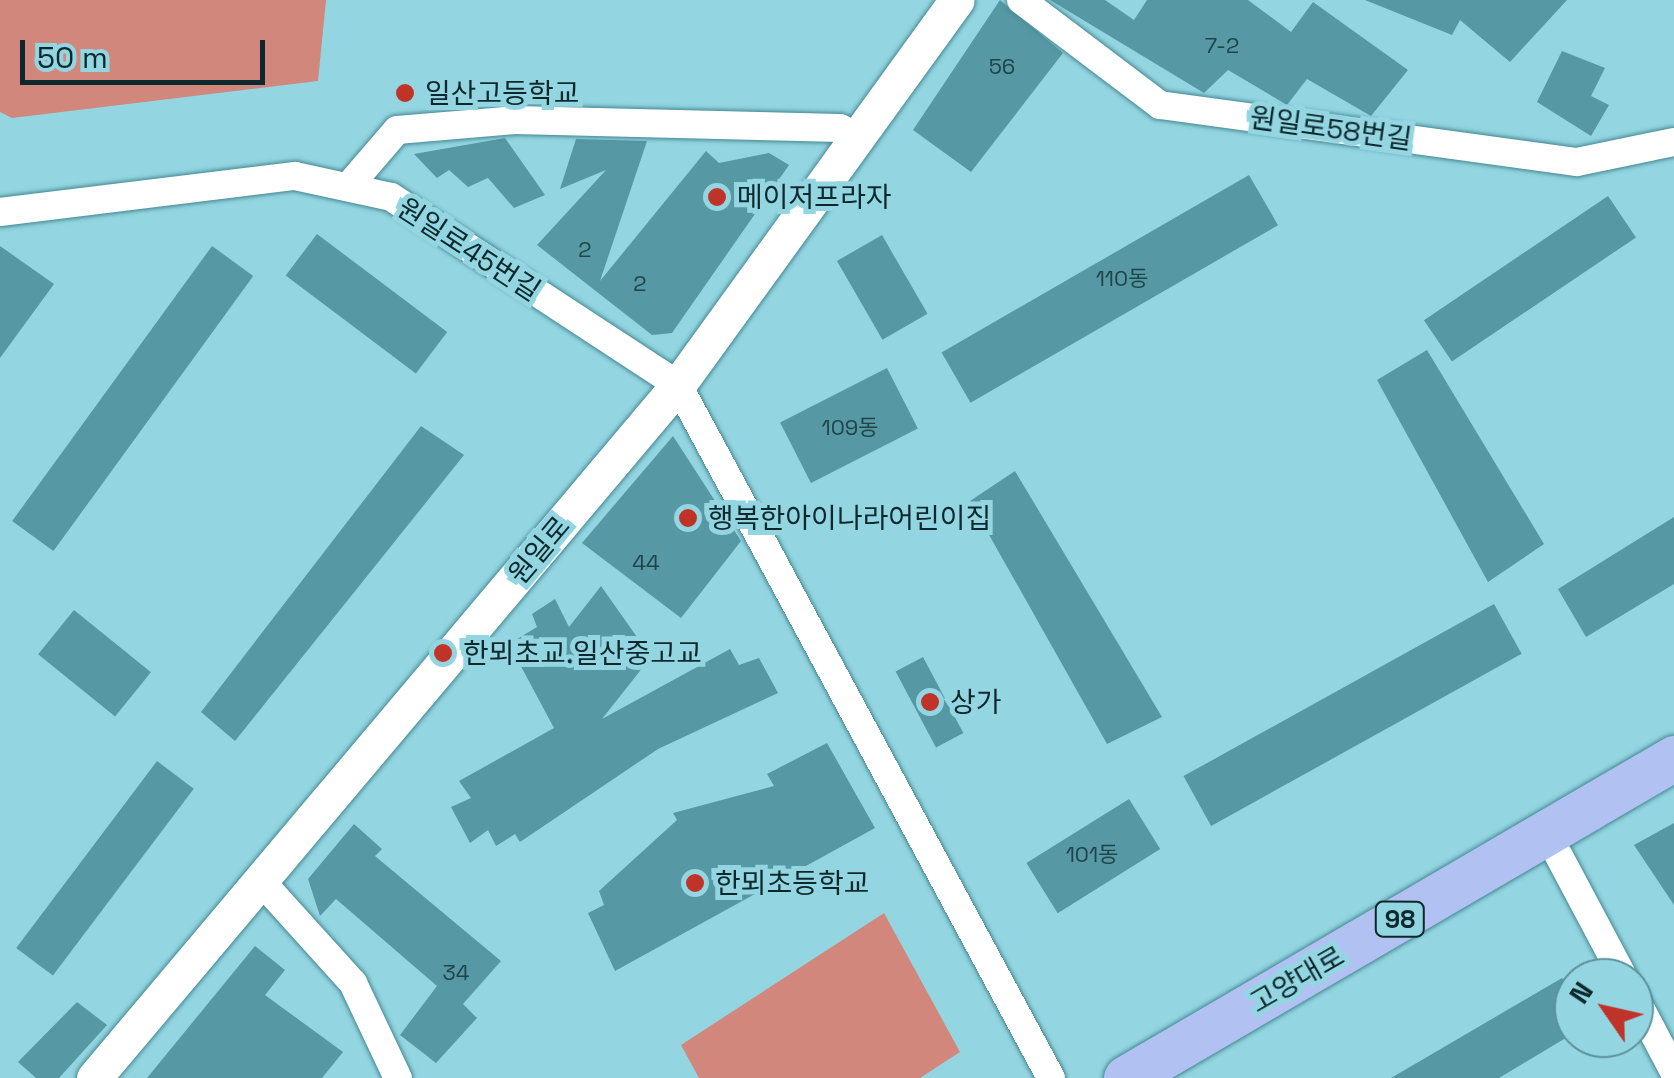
<!DOCTYPE html>
<meta charset="utf-8">
<style>
body{margin:0}
#map{position:relative;width:1674px;height:1078px;overflow:hidden;background:#93d6e1;font-family:"Space Grotesk","Noto Sans KR",sans-serif}
div>[style]{position:absolute}
[style*='--x']{left:calc(var(--x)*1px);top:calc(var(--y)*1px);width:calc(var(--w)*1px);rotate:calc(var(--a)*1deg)}
.green>*{inset:0;background:#d1877c}
.building>*{inset:0;background:#5698a3;transform-origin:0 0}
.roads{filter:drop-shadow(0 0 2px #458792) drop-shadow(0 0 2px #458792)}
.minor>*{height:28px;margin:-14px;padding:0 14px;transform-origin:14px;border-radius:14px;background:#fff}
.tertiary>*{height:35px;margin:-17.5px;padding:0 17.5px;transform-origin:17.5px;border-radius:17.5px;background:#fff}
.primary>*{height:45px;margin:-22.5px;padding:0 22.5px;transform-origin:22.5px;border-radius:22.5px;background:#b0c1f2}
.dots>*{width:28px;height:28px;translate:-50% -50%;box-sizing:border-box;border:5px solid #93d6e1;border-radius:50%}
span{translate:-50% -50%;white-space:nowrap;text-align:center;line-height:1.15;-webkit-text-stroke:10px #93d6e1;paint-order:stroke}
.number-label{font-size:22px;color:#1f454a}
.number-label span{-webkit-text-stroke-width:0}
.shield-label span{padding:2px 8px;background:#93d6e1;border:2px solid;border-radius:8px;-webkit-text-stroke-width:0}
.shield-label{font-size:25px;color:#0d292d;font-weight:700}
.poi-label{font-size:28px;color:#0d292d}
.left{translate:0 -50%;text-align:left}
.street-label{font-size:28px;color:#0d292d}
.north{position:absolute;left:1554px;top:958px;width:100px;height:100px;box-sizing:border-box;background:#93d6e1;border:2px solid #5d9199;border-radius:50%;rotate:304deg;font-size:28px;font-weight:700;line-height:40px;text-align:center;color:#0d292d}
.north::after{content:'';display:block;margin:auto;width:35px;height:45px;background:#c03328;clip-path:polygon(50% 0,100% 100%,50% 72%,0 100%)}
.scale{position:absolute;left:20px;top:40px;width:245px;height:45px;box-sizing:border-box;border:5px solid #0d292d;border-top:0;padding-left:12px;font-size:30px;line-height:35px;white-space:nowrap;color:#0d292d;-webkit-text-stroke:8px #93d6e1;paint-order:stroke}
</style>
<div id="map">
<div class="green">
<div style="clip-path:polygon(0 0,326px 0,318px 81px,12px 118px,0 112px)"></div>
<div style="clip-path:polygon(884px 913px,960px 1052px,920px 1078px,699px 1078px,681px 1045px)"></div>
</div>
<div class="building">
<div style="clip-path:polygon(1000px 0,1063px 53px,971px 172px,913px 130px)"></div>
<div style="clip-path:polygon(1050px 0,1105px 0,1134px 20px,1147px 0,1248px 0,1291px 32px,1313px 2px,1408px 70px,1371px 116px,1307px 79px,1287px 105px,1228px 70px,1204px 93px)"></div>
<div style="clip-path:polygon(1365px 0,1567px 0,1510px 62px,1460px 20px,1452px 35px)"></div>
<div style="clip-path:polygon(1562px 51px,1605px 68px,1591px 96px,1609px 105px,1591px 136px,1537px 102px)"></div>
<div style="clip-path:polygon(505px 138px,545px 195px,514px 208px,488px 178px,468px 187px,449px 170px,437px 178px,414px 154px)"></div>
<div style="clip-path:polygon(576px 139px,647px 141px,600px 281px,706px 151px,719px 163px,769px 153px,789px 165px,672px 333px,652px 335px,537px 245px,606px 170px,560px 189px)"></div>
<div style="left:1249px;top:175px;width:58px;height:355px;rotate:60deg"></div>
<div style="left:1608px;top:196px;width:50px;height:222px;rotate:56deg"></div>
<div style="left:317px;top:234px;width:163px;height:52px;rotate:37deg"></div>
<div style="left:882px;top:235px;width:91px;height:52px;rotate:60deg"></div>
<div style="clip-path:polygon(0 246px,54px 284px,0 358px)"></div>
<div style="left:212px;top:246px;width:51px;height:340px;rotate:36deg"></div>
<div style="clip-path:polygon(1427px 350px,1544px 544px,1488px 582px,1377px 380px)"></div>
<div style="left:887px;top:368px;width:68px;height:120px;rotate:63deg"></div>
<div style="clip-path:polygon(421px 426px,464px 455px,235px 741px,201px 712px)"></div>
<div style="clip-path:polygon(673px 436px,741px 541px,681px 618px,582px 543px)"></div>
<div style="clip-path:polygon(1015px 471px,1162px 717px,1107px 744px,970px 501px)"></div>
<div style="clip-path:polygon(1674px 517px,1674px 584px,1586px 637px,1558px 589px)"></div>
<div style="clip-path:polygon(601px 586px,651px 657px,602px 719px,730px 649px,739px 665px,759px 658px,778px 693px,658px 749px,520px 842px,515px 834px,496px 846px,488px 830px,470px 843px,451px 807px,471px 798px,459px 781px,554px 728px,509px 644px,537px 627px,532px 614px,555px 599px,569px 627px)"></div>
<div style="left:1494px;top:604px;width:57px;height:355px;rotate:61deg"></div>
<div style="left:74px;top:610px;width:99px;height:57px;rotate:39deg"></div>
<div style="left:923px;top:657px;width:86px;height:31px;rotate:62deg"></div>
<div style="clip-path:polygon(827px 743px,875px 828px,615px 971px,588px 913px,604px 905px,599px 891px,677px 820px,673px 813px,774px 786px,767px 774px)"></div>
<div style="left:157px;top:761px;width:46px;height:234px;rotate:37deg"></div>
<div style="left:1129px;top:799px;width:59px;height:121px;rotate:58deg"></div>
<div style="clip-path:polygon(1674px 823px,1674px 905px,1634px 845px)"></div>
<div style="clip-path:polygon(354px 824px,382px 849px,375px 856px,501px 961px,463px 1004px,477px 1018px,436px 1063px,400px 1035px,437px 986px,336px 899px,320px 916px,308px 879px)"></div>
<div style="clip-path:polygon(255px 946px,285px 970px,265px 995px,343px 1052px,322px 1078px,147px 1078px)"></div>
<div style="clip-path:polygon(1562px 978px,1574px 998px,1574px 1033px,1499px 1078px,1391px 1078px)"></div>
<div style="clip-path:polygon(77px 1002px,107px 1025px,59px 1078px,36px 1078px,18px 1062px)"></div>
</div>
<div class="roads">
<div class="minor">
<div style="--x:1021;--y:0;--w:174;--a:37.1"></div>
<div style="--x:1160;--y:105;--w:421;--a:7.8"></div>
<div style="--x:1577;--y:162;--w:99;--a:-11.7"></div>
<div style="--x:348;--y:187;--w:75;--a:-49.3"></div>
<div style="--x:397;--y:130;--w:118;--a:-4.8"></div>
<div style="--x:515;--y:120;--w:325;--a:1.4"></div>
<div style="--x:840;--y:128;--w:18;--a:27"></div>
<div style="--x:0;--y:212;--w:297;--a:-7"></div>
<div style="--x:295;--y:176;--w:98;--a:12.3"></div>
<div style="--x:391;--y:197;--w:343;--a:33.2"></div>
<div style="--x:678;--y:385;--w:787;--a:61.71"></div>
<div style="--x:1559;--y:856;--w:138;--a:62"></div>
<div style="--x:260;--y:880;--w:139;--a:47.9"></div>
<div style="--x:353;--y:983;--w:105;--a:64.7"></div>
<div style="--x:1634;--y:996;--w:86;--a:62.2"></div>
</div>
<div class="tertiary">
<div style="--x:94;--y:1078;--w:906;--a:-49.88"></div>
<div style="--x:678;--y:385;--w:475;--a:-54.1"></div>
</div>
<div class="primary">
<div style="--x:1126;--y:1078;--w:635;--a:-30.28"></div>
</div>
</div>
<div class="dots">
<div style="left:405px;top:93px;background:#c03328"></div>
<div style="left:717px;top:197px;background:#c03328"></div>
<div style="left:688px;top:518px;background:#c03328"></div>
<div style="left:443px;top:653px;background:#c03328"></div>
<div style="left:930px;top:702px;background:#c03328"></div>
<div style="left:695px;top:883px;background:#c03328"></div>
</div>
<div class="number-label">
<span style="left:1222px;top:46px">7-2</span>
<span style="left:1002px;top:67px">56</span>
<span style="left:585px;top:250px">2</span>
<span style="left:1122px;top:279px">110동</span>
<span style="left:640px;top:284px">2</span>
<span style="left:850px;top:428px">109동</span>
<span style="left:646px;top:563px">44</span>
<span style="left:1092px;top:855px">101동</span>
<span style="left:456px;top:973px">34</span>
</div>
<div class="shield-label">
<span style="left:1400px;top:919px">98</span>
</div>
<div class="poi-label">
<span class="left" style="left:425px;top:93px">일산고등학교</span>
<span class="left" style="left:737px;top:197px">메이저프라자</span>
<span class="left" style="left:708px;top:518px">행복한아이나라어린이집</span>
<span class="left" style="left:463px;top:653px">한뫼초교.일산중고교</span>
<span class="left" style="left:950px;top:702px">상가</span>
<span class="left" style="left:715px;top:883px">한뫼초등학교</span>
</div>
<div class="street-label">
<span style="left:1331px;top:128px;rotate:8deg">원일로58번길</span>
<span style="left:469px;top:249px;rotate:33deg">원일로45번길</span>
<span style="left:539px;top:550px;rotate:-50deg">원일로</span>
<span style="left:1297px;top:979px;rotate:-30deg">고양대로</span>
</div>
<div class="north">N</div>
<div class="scale">50 m</div>
</div>
